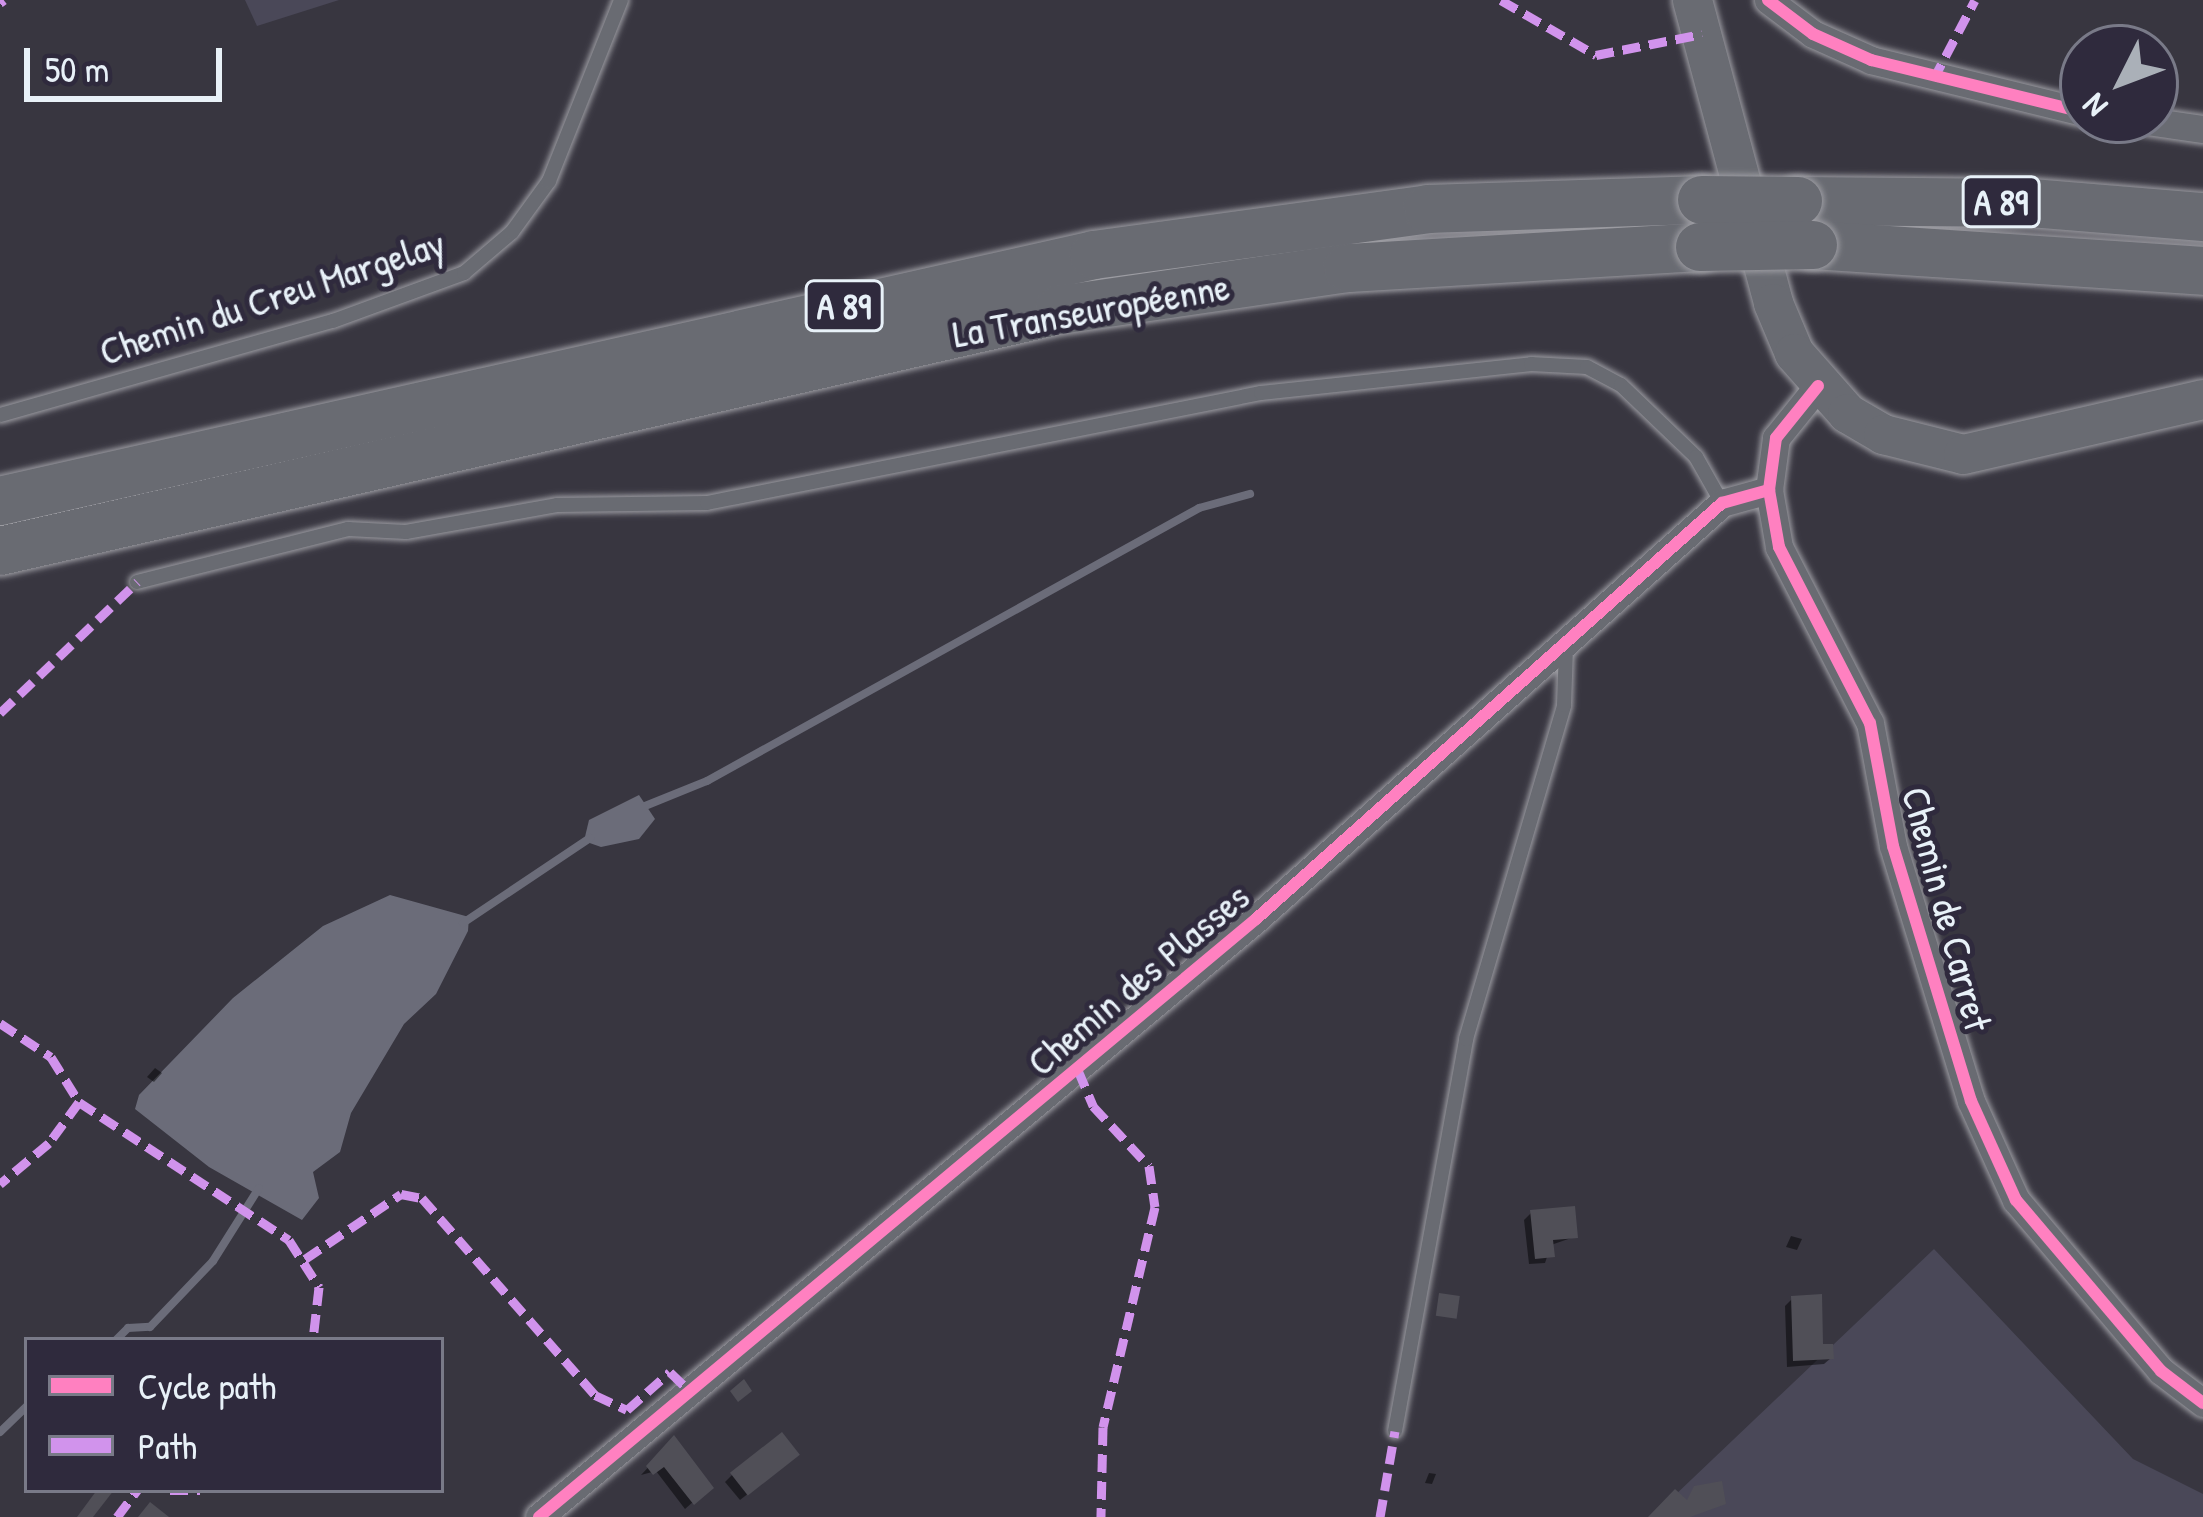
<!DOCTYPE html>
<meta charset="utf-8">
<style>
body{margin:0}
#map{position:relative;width:2203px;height:1517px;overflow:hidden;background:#383640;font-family:"Patrick Hand",sans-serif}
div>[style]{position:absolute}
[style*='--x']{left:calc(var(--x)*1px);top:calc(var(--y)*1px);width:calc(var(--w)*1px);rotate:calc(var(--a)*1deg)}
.green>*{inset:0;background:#4a4858}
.water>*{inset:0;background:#6b6c79}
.shadow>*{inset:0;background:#0007}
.stream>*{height:8px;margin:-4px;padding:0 4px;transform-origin:4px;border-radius:4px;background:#6b6c79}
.building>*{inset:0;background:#504f57;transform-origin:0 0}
.roads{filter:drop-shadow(0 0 3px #9c9ca2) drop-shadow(0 0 3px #9c9ca2)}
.lane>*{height:14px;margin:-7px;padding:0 7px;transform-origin:7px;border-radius:7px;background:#696b72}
.street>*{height:27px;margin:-13.5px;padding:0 13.5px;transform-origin:13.5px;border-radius:13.5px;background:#696b72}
.secondary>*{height:39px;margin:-19.5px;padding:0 19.5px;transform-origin:19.5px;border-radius:19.5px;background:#696b72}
.highway>*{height:48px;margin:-24px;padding:0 24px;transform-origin:24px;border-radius:24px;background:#696b72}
.bridges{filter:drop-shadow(0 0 3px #9c9ca2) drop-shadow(0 0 3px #9c9ca2)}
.highway-bridge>*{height:48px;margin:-24px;padding:0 24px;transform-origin:24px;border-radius:24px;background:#696b72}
.quiet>*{height:9px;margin-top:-4.5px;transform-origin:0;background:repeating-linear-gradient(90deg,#d193ec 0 18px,transparent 0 27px)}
.cycleway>*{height:12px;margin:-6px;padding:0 6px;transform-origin:6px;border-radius:6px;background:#ff80c0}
span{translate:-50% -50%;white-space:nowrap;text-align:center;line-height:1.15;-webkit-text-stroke:10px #2f2a3d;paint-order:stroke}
.shield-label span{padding:3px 9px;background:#2f2a3d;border:3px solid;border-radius:9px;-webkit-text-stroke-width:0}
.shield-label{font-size:36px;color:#e8f1f8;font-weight:700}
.street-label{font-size:39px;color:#e8f1f8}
.legend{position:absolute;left:24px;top:1337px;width:420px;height:156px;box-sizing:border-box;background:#2f2a3d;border:3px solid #797a88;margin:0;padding:15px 21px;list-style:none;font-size:36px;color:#e8f1f8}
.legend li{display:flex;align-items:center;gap:24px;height:60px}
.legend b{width:60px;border:3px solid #797a88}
.north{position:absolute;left:2059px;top:24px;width:120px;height:120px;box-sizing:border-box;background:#2f2a3d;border:3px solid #797a88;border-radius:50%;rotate:228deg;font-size:33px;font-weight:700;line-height:48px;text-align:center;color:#e8f1f8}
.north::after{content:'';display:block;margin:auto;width:42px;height:54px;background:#aab0b8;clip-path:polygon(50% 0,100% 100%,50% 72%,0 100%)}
.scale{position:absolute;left:24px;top:48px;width:198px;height:54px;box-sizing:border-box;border:6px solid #e8f1f8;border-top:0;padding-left:15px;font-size:36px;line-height:42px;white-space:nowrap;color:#e8f1f8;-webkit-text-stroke:9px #2f2a3d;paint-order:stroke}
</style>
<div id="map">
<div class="green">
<div style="clip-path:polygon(245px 0,339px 0,257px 26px)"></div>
<div style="clip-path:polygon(1934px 1249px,2133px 1459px,2203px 1494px,2203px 1517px,1652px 1517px)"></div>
</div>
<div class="water">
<div style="clip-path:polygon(639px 795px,655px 819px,639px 839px,601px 847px,584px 841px,589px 820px)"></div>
<div style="clip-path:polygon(390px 895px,469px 917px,468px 931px,436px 994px,404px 1024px,351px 1113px,340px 1152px,313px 1172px,319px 1198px,302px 1220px,209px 1167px,135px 1109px,139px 1095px,233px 998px,323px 926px)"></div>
</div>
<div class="shadow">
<div style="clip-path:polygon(155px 1068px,162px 1073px,154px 1082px,147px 1077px)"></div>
<div style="clip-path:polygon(1531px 1213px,1574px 1237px,1551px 1245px,1545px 1263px,1529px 1264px,1524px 1220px)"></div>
<div style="clip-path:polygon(1791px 1236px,1802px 1239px,1797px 1250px,1786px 1247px)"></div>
<div style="clip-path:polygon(1792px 1299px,1831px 1358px,1824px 1364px,1787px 1367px,1785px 1306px)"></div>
<div style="clip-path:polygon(674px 1440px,710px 1487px,685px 1509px,656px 1471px,641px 1475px)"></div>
<div style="clip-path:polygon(789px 1461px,740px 1500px,725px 1482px,732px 1475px)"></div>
<div style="clip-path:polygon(1436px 1474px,1432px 1484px,1425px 1483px,1429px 1473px)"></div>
</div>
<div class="stream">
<div style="--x:645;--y:806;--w:67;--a:-22"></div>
<div style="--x:707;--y:781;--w:563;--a:-29.02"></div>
<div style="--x:1199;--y:508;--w:53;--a:-15.4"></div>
<div style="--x:463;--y:923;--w:153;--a:-33.8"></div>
<div style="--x:116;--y:1340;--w:17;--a:-45"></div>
<div style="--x:128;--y:1328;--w:22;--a:-3"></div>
<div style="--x:150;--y:1327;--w:91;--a:-46.3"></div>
<div style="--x:213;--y:1261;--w:86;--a:-57.8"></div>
<div style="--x:0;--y:1432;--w:37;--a:-44"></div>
</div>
<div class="building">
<div style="clip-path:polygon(1575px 1206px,1578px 1238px,1553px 1240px,1555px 1257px,1535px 1259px,1530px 1210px)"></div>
<div style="left:1439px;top:1293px;width:21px;height:23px;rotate:8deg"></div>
<div style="clip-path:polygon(1822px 1294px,1823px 1344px,1833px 1344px,1834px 1359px,1793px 1361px,1791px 1296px)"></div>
<div style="clip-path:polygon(744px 1379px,752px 1391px,738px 1402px,730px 1391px)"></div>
<div style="left:782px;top:1432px;width:29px;height:66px;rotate:52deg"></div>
<div style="clip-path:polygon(674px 1435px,714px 1488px,694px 1505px,664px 1467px,653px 1475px,646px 1466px)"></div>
<div style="clip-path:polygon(1722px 1481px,1726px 1504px,1690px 1517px,1648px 1517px,1675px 1489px,1687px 1500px,1694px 1486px)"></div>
<div style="clip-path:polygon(97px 1490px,114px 1490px,93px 1517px,77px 1517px)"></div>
<div style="clip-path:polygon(150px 1502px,169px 1517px,138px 1517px)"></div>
</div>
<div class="roads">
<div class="lane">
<div style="--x:0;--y:415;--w:346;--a:-15.8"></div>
<div style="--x:333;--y:321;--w:140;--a:-20.1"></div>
<div style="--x:464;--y:273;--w:63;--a:-40.5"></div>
<div style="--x:512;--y:232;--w:63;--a:-54"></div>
<div style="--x:549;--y:181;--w:195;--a:-68.3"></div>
<div style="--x:137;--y:582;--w:218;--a:-14.1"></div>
<div style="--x:348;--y:529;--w:58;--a:3"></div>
<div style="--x:406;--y:532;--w:153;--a:-10.1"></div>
<div style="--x:557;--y:505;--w:150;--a:-0.8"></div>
<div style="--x:707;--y:503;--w:565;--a:-11.23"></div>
<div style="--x:1261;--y:393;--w:272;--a:-6.1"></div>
<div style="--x:1531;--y:364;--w:56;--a:3.1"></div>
<div style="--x:1587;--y:367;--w:38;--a:28"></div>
<div style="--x:1621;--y:385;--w:104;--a:43.8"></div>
<div style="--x:1696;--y:457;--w:53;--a:60.5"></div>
<div style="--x:1395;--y:1431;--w:398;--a:-79.7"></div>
<div style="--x:1466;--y:1039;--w:348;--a:-73.6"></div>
<div style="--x:1564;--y:705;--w:58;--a:-88"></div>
</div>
<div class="street">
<div style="--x:1768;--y:0;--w:56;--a:37.1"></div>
<div style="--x:1813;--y:34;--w:64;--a:24.1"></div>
<div style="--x:1871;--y:60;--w:218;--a:13.8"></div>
<div style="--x:2141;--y:120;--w:63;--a:8.3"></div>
<div style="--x:1818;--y:386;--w:67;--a:128.9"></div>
<div style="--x:1776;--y:438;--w:52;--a:97.7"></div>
<div style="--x:1769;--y:490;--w:58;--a:80"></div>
<div style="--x:1779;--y:547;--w:198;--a:62.7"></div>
<div style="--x:1870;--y:723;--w:125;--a:79.4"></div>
<div style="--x:1893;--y:846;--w:267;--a:73"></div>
<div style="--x:1971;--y:1101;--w:109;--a:65.6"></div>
<div style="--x:2016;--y:1200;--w:224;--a:49.7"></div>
<div style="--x:2161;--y:1371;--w:53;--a:37.3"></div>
<div style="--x:539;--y:1517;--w:934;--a:-39.83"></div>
<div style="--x:1256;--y:919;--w:625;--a:-41.76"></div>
<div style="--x:1722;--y:503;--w:49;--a:-15.5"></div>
</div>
<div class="secondary">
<div style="--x:1692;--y:0;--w:314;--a:75"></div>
<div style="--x:1773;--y:303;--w:54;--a:67.2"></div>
<div style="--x:1794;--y:353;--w:80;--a:48.5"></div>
<div style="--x:1847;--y:413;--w:42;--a:30.3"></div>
<div style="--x:1883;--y:434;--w:82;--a:14"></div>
<div style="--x:1963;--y:454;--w:246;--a:-12.9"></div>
</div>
<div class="highway">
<div style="--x:1798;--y:201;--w:233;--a:0.5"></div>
<div style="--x:2031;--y:203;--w:173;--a:4.7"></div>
<div style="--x:1813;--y:245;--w:391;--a:3.8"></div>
<div style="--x:0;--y:501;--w:1121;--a:-12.67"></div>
<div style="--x:1094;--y:255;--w:337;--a:-7.8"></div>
<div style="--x:1428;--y:209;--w:274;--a:-1.9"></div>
<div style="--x:0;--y:551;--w:1086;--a:-12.82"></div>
<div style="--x:1059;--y:310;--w:292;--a:-8.3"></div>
<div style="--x:1348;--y:268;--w:353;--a:-3.4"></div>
</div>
</div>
<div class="bridges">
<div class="highway-bridge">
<div style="--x:1702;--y:200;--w:96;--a:0.6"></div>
<div style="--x:1700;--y:247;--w:113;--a:-1"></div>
</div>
</div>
<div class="quiet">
<div style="--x:1501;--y:0;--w:110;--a:30.1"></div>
<div style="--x:1596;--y:55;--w:108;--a:-11.2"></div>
<div style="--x:0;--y:3;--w:5;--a:-37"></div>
<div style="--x:1933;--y:80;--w:90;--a:-62.3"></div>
<div style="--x:0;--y:713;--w:190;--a:-43.7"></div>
<div style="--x:0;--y:1023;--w:61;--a:33.7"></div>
<div style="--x:51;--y:1057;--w:53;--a:58.1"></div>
<div style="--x:79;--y:1102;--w:51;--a:126.2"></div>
<div style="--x:49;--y:1143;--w:64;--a:140.1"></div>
<div style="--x:1078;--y:1070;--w:39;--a:67"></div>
<div style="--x:1093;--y:1106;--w:82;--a:47"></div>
<div style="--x:1149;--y:1166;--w:41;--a:81.7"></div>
<div style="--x:1155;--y:1207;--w:226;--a:103.3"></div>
<div style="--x:1103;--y:1427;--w:90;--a:91.3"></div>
<div style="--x:79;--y:1102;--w:251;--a:33.3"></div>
<div style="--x:289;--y:1240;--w:56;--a:57.4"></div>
<div style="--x:319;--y:1287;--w:53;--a:96.5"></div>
<div style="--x:305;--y:1259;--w:116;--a:-34.1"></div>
<div style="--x:401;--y:1194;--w:21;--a:11"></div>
<div style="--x:422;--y:1198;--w:262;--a:48.7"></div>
<div style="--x:595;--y:1395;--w:35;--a:25"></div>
<div style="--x:627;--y:1410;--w:57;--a:-41.5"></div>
<div style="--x:670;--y:1372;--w:30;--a:44"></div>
<div style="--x:170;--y:1490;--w:30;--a:0"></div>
<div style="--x:117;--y:1517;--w:34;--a:-53"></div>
<div style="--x:1380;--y:1517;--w:87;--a:-80.1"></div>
</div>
<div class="cycleway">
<div style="--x:1768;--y:0;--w:56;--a:37.1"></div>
<div style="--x:1813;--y:34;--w:64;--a:24.1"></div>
<div style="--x:1871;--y:60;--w:218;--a:13.8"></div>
<div style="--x:1818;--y:386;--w:67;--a:128.9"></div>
<div style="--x:1776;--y:438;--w:52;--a:97.7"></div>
<div style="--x:1769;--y:490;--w:58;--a:80"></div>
<div style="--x:1779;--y:547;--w:198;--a:62.7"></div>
<div style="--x:1870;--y:723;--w:125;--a:79.4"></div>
<div style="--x:1893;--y:846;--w:267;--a:73"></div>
<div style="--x:1971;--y:1101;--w:109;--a:65.6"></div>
<div style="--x:2016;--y:1200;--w:224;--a:49.7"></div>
<div style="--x:2161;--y:1371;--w:53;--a:37.3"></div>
<div style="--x:539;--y:1517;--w:934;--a:-39.83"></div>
<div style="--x:1256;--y:919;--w:625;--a:-41.76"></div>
<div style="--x:1722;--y:503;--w:49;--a:-15.5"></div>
</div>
<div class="shield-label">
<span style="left:2001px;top:202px">A 89</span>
<span style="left:844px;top:306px">A 89</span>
</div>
<div class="street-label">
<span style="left:272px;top:297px;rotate:-18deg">Chemin du Creu Margelay</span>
<span style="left:1091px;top:310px;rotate:-10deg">La Transeuropéenne</span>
<span style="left:1947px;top:909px;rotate:75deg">Chemin de Carret</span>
<span style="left:1138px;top:979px;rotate:-40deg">Chemin des Plasses</span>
</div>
<ul class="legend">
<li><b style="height:15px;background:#ff80c0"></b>Cycle path</li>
<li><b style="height:15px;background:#d193ec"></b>Path</li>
</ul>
<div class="north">N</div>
<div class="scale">50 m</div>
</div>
